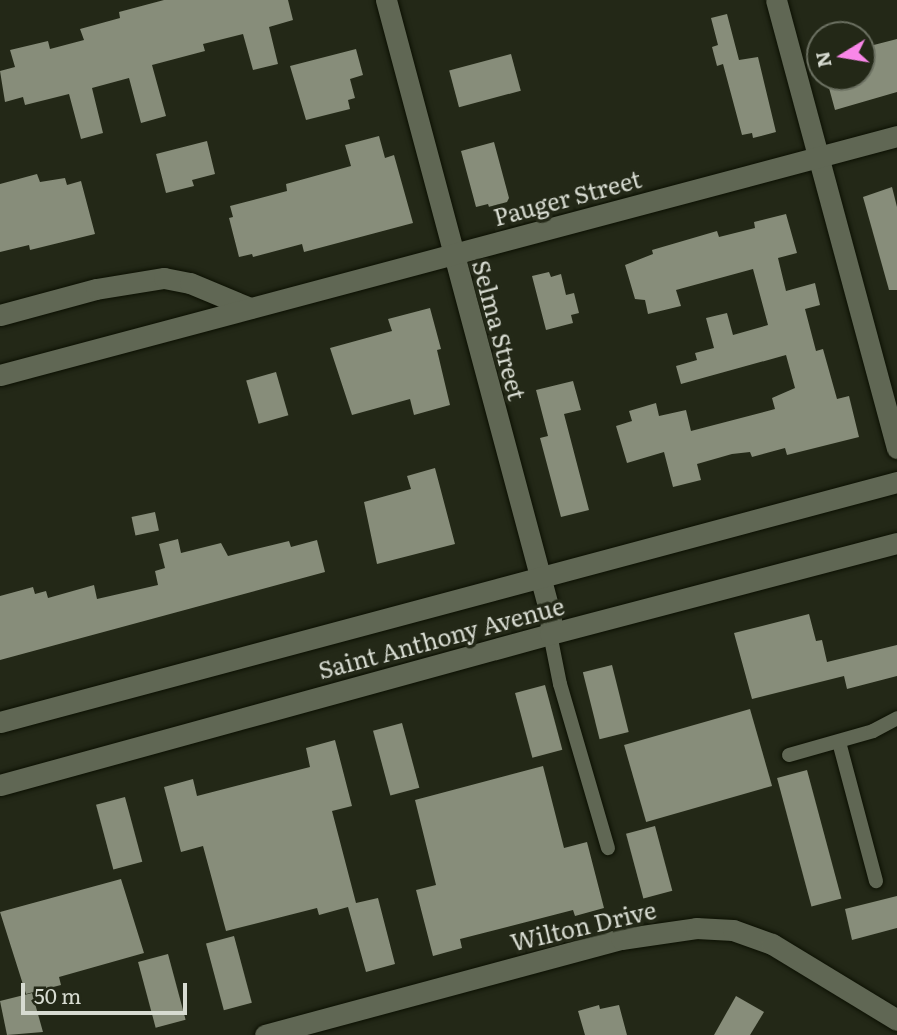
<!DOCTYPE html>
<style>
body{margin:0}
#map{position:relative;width:897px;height:1035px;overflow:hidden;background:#232817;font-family:Literata,serif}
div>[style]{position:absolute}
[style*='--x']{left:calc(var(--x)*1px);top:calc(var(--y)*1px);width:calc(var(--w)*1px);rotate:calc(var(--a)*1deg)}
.building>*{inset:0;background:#878d7a;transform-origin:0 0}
.roads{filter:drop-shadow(0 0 2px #0c1003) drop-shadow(0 0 2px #0c1003)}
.lane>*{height:14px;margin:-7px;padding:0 7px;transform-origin:7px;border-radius:7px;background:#606754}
.street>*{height:21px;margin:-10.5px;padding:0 10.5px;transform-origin:10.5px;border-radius:10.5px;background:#606754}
span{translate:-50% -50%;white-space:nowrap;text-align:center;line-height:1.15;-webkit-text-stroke:7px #232817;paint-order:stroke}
.street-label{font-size:24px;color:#d7dbd1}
.north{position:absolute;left:806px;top:21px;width:70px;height:70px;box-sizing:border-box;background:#232817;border:2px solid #6b7061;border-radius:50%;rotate:259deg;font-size:19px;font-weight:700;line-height:28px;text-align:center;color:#d7dbd1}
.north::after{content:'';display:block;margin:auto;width:24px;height:32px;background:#f987e8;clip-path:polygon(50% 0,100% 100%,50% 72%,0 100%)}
.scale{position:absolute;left:21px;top:983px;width:166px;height:32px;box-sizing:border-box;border:4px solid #d7dbd1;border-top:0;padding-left:9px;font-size:21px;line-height:24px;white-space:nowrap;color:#d7dbd1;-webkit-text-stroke:5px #232817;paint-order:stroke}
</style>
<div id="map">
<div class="building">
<div style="clip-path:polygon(164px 0,288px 0,293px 20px,269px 27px,278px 64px,253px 70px,243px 34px,203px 44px,205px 51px,152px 65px,166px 116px,141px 123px,129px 78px,92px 88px,103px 133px,81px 139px,69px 94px,25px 105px,23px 97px,5px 102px,0 71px,15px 67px,10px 50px,48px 41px,50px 49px,84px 40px,80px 29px,120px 18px,119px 12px)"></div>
<div style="clip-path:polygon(727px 14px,739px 60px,758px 57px,776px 132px,753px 138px,752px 133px,742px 135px,723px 64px,717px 66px,712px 47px,718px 45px,711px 18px)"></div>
<div style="clip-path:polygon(897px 39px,897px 92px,835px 110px,826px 77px,862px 77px,862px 48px)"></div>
<div style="clip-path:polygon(356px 49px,363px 75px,350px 79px,355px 98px,348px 100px,350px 109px,306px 120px,290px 66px)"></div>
<div style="left:511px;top:54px;width:38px;height:64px;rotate:75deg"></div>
<div style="clip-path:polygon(379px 136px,385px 158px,394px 155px,413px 223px,304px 252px,302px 244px,253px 257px,252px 254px,239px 257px,229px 218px,233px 217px,230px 206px,287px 191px,286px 184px,351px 166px,345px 145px)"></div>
<div style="clip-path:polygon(207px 141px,215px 174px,192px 180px,194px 186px,166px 193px,156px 154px)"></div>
<div style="clip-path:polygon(494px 142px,509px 198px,507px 202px,489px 207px,488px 204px,476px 207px,461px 151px)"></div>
<div style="clip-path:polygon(37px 174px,40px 182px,65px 178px,67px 185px,81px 181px,95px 234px,30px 250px,29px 245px,0 252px,0 184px)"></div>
<div style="clip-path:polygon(892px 187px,897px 207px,897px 290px,889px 290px,863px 197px)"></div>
<div style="clip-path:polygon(786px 214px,797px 253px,778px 258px,786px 291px,815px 283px,820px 305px,805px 309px,816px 351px,823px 349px,837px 399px,849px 396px,859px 437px,787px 455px,785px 448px,752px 457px,750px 452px,732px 454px,697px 464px,701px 480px,673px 487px,664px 452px,627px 463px,616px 426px,632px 421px,629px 411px,656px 403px,659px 416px,686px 410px,691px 431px,775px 409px,772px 398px,795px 388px,786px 355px,681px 384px,676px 366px,697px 360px,695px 353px,714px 348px,706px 318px,727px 313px,733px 335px,768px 325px,753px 269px,676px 290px,681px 306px,648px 314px,645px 300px,635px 299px,625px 265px,653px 254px,652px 250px,717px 231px,719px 237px,755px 228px,754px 222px)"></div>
<div style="clip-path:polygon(549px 272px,551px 277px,561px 274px,566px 295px,574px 293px,579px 313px,571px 315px,573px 323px,546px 330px,532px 276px)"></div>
<div style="clip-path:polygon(430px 308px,441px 349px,437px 350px,450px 405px,414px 415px,410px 399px,352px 415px,330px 348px,392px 331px,388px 319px)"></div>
<div style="left:276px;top:372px;width:45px;height:31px;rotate:74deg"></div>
<div style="clip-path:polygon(573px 381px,581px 410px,564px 414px,589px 510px,561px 517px,540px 438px,548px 436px,536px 390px)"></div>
<div style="clip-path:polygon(435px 468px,455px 544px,377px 564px,364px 502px,411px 489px,407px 476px)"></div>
<div style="left:155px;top:512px;width:19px;height:24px;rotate:78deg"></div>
<div style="clip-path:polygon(178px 539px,181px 553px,221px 543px,228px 556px,289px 541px,291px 547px,317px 540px,325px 572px,0 660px,0 596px,33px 587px,35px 594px,46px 591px,48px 598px,94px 585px,97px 599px,158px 585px,155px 571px,165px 568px,159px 544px)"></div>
<div style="clip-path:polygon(809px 614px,816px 641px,822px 640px,827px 662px,897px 645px,897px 676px,847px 689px,844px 676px,752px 699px,734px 633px)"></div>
<div style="left:612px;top:665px;width:69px;height:30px;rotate:76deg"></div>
<div style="left:545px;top:685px;width:67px;height:31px;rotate:75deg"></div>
<div style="left:750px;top:709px;width:80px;height:131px;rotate:74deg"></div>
<div style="left:402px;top:723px;width:67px;height:30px;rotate:75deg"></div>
<div style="clip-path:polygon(335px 740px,352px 806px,332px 811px,356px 903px,378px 898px,395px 964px,366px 972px,348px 907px,319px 915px,317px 908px,226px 931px,203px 846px,181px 852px,164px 787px,193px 779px,197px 796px,310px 767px,306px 748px)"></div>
<div style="clip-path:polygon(543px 766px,564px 848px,587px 842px,604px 908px,575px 916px,573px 910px,460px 939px,462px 948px,433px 956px,416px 890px,436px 885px,415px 800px)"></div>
<div style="left:807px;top:770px;width:133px;height:31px;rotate:75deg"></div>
<div style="left:125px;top:797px;width:67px;height:30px;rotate:75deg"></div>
<div style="left:655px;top:826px;width:67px;height:30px;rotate:75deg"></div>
<div style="clip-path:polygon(121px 879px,144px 953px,59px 977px,61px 985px,26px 994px,0 912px)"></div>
<div style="clip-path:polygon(897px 896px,897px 928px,852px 940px,845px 909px)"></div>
<div style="left:234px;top:936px;width:69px;height:29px;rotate:75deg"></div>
<div style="left:168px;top:954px;width:68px;height:31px;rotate:75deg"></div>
<div style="clip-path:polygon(32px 993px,43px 1032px,7px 1035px,0 1001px)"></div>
<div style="clip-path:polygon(736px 996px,764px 1012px,750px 1035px,714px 1035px)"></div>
<div style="clip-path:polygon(599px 1005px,600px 1009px,619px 1005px,627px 1035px,585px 1035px,578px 1011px)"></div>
</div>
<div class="roads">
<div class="lane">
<div style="--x:550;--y:634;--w:51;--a:78.7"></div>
<div style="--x:560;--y:684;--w:171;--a:73.7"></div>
<div style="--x:839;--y:742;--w:144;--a:75.1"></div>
<div style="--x:789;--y:755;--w:87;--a:-15.9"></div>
<div style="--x:873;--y:731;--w:27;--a:-28"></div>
</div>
<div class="street">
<div style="--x:386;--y:0;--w:639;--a:75.03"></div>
<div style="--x:551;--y:617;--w:17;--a:93"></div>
<div style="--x:776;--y:0;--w:464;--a:74.9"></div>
<div style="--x:0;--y:315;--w:99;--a:-15.2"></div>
<div style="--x:96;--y:289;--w:69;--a:-9.2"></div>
<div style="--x:164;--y:278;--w:26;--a:11"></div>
<div style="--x:190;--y:283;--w:65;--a:22.6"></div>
<div style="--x:0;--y:375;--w:928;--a:-14.92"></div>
<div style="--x:0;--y:722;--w:929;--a:-14.98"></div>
<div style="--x:0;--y:785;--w:570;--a:-15.35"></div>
<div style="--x:550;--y:634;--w:359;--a:-14.7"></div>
<div style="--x:265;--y:1035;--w:369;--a:-15.1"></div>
<div style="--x:621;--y:939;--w:76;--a:-8.3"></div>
<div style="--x:696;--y:928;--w:37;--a:3"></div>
<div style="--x:733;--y:930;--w:41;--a:19.7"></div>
<div style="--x:772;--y:944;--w:146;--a:31.3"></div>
</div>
</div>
<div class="street-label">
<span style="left:567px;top:197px;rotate:-15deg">Pauger Street</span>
<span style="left:500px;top:330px;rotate:75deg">Selma Street</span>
<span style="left:441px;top:637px;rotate:-15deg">Saint Anthony Avenue</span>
<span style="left:583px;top:925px;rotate:-13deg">Wilton Drive</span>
</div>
<div class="north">N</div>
<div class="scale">50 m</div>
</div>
